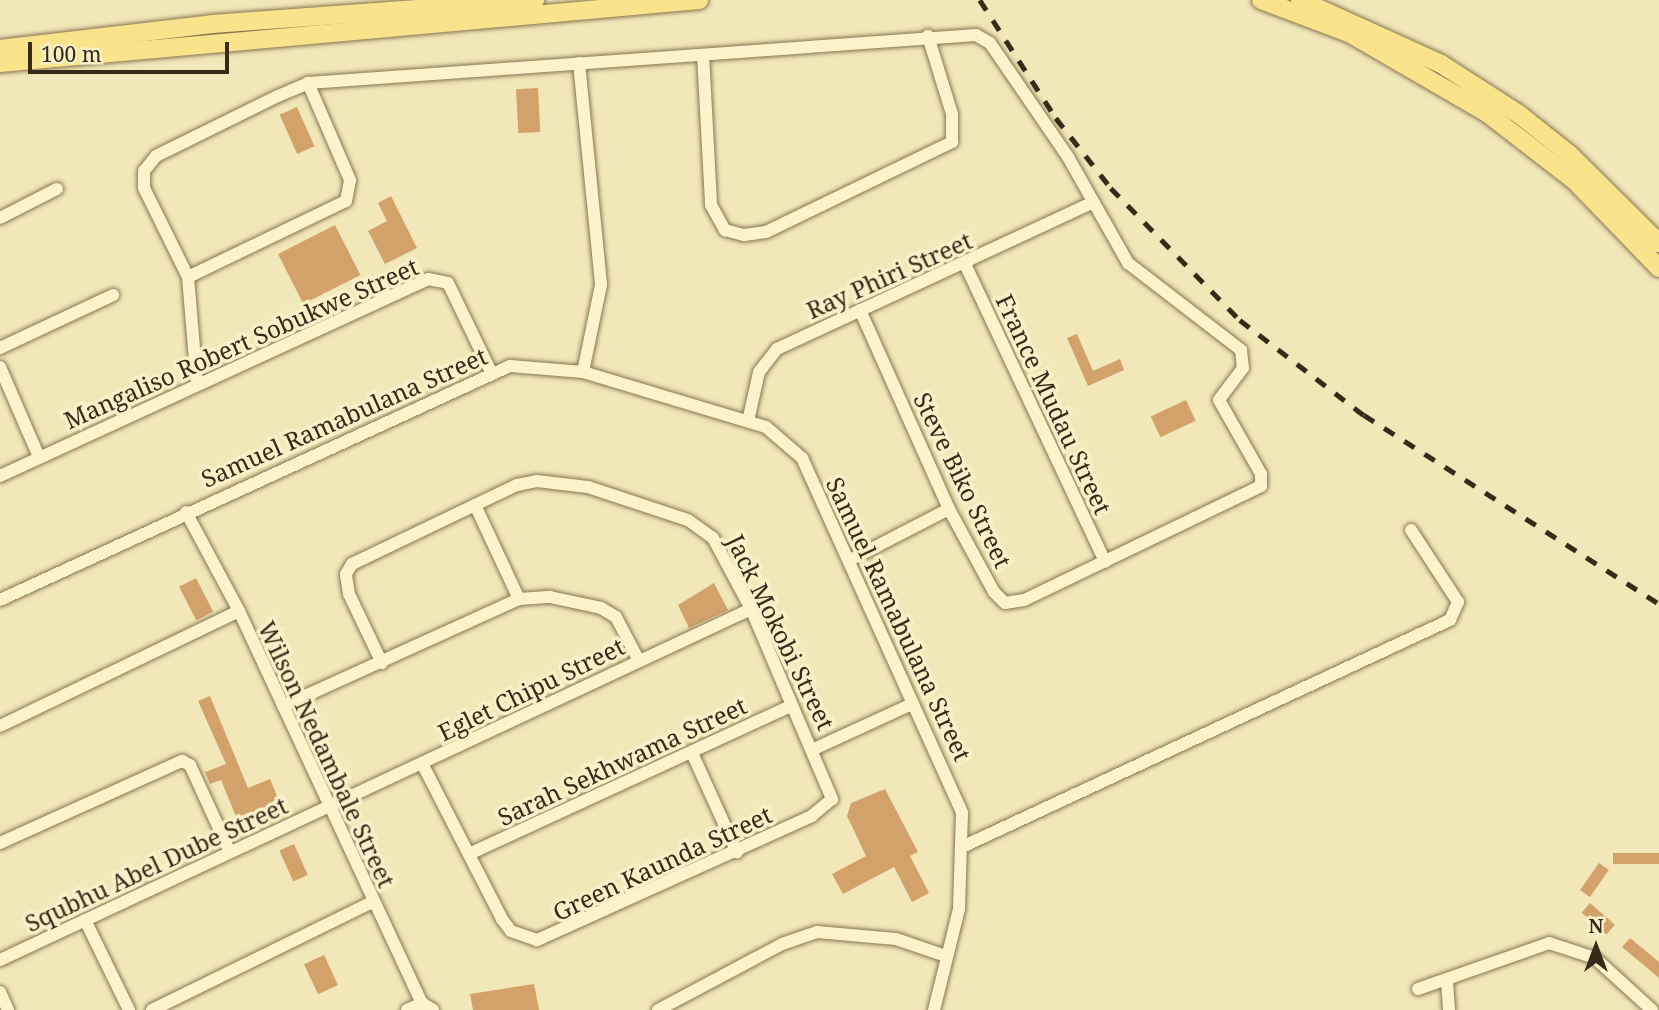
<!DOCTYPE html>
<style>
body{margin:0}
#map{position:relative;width:1659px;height:1010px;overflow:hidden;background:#f1e7b8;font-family:"Noto Serif",serif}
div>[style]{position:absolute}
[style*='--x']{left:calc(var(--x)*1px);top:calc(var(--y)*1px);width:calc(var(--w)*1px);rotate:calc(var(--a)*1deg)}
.building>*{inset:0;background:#d3a26b;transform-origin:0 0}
.roads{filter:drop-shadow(0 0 2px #887552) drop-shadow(0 0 2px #887552)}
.minor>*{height:12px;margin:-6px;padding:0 6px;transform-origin:6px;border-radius:6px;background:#fcf3cc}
.primary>*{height:18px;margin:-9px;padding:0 9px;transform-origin:9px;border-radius:9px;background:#fae48b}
.rail>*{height:4.5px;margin-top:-2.25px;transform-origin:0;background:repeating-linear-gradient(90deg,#362a19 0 12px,transparent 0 24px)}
span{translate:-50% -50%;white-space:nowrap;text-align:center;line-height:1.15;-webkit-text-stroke:7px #f8f0c8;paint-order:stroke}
.street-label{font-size:24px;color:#362a19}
.north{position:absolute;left:1561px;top:912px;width:70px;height:70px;-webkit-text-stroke:5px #f8f0c8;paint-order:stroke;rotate:0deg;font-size:19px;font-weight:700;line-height:28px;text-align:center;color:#362a19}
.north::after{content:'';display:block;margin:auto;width:24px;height:32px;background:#362a19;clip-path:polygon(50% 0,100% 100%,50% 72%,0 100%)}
.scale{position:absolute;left:28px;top:42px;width:201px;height:32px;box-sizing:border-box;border:4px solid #362a19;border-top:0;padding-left:9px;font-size:21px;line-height:24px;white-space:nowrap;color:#362a19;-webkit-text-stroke:5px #f8f0c8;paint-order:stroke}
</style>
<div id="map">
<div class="building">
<div style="left:538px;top:88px;width:44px;height:22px;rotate:87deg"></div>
<div style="left:297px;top:107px;width:43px;height:19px;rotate:66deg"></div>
<div style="clip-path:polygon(391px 196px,417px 248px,385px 264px,368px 231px,387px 221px,378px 203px)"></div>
<div style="left:335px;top:225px;width:56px;height:64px;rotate:63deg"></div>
<div style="clip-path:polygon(1077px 334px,1093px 371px,1120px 359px,1124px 370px,1088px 386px,1067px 338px)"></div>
<div style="left:1186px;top:400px;width:23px;height:39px;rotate:65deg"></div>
<div style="left:196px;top:578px;width:38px;height:19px;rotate:63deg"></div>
<div style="clip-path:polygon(714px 583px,728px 610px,689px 628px,678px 605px)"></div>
<div style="clip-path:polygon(210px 696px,248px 788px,270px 779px,279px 801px,237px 819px,221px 780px,210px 784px,205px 772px,226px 764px,198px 701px)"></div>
<div style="clip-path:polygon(885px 789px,918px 852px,910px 856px,929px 893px,912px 902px,894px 867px,843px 894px,832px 874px,866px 856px,847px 816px,851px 803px)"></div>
<div style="left:294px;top:844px;width:34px;height:16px;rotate:66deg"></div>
<div style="left:1613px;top:853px;width:46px;height:11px"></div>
<div style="left:1599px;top:863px;width:12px;height:33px;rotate:35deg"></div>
<div style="left:1590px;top:903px;width:33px;height:13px;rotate:41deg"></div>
<div style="clip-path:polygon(1630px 938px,1659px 962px,1659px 978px,1622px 947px)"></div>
<div style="left:324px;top:955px;width:33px;height:22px;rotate:65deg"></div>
<div style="clip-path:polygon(534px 984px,539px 1010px,473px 1010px,470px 994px)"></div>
</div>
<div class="roads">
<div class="minor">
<div style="--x:703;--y:55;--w:150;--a:86.9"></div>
<div style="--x:711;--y:205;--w:29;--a:61"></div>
<div style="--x:725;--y:230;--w:20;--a:15"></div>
<div style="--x:744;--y:235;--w:22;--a:-8"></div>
<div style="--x:766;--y:232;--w:207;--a:-25.8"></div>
<div style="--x:952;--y:142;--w:28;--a:-90"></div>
<div style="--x:952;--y:114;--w:82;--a:-107.1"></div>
<div style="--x:579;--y:63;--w:223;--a:84.3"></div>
<div style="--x:601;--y:285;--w:89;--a:101.7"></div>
<div style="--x:0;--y:218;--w:64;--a:-27"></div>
<div style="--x:965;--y:264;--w:329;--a:64.8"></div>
<div style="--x:188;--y:277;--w:175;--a:-25.7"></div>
<div style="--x:346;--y:201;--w:21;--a:-79"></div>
<div style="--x:350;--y:180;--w:106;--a:-113.4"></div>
<div style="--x:0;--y:348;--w:125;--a:-25.1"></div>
<div style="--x:0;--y:367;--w:98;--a:66.6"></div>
<div style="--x:197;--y:384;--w:107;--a:-94.8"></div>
<div style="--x:188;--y:277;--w:99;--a:-116.3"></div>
<div style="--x:144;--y:188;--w:17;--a:-90"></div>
<div style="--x:144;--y:171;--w:19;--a:-51"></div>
<div style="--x:156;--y:156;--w:136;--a:-26.2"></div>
<div style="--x:278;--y:96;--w:33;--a:-23"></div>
<div style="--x:308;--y:83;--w:670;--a:-4.11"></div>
<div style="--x:976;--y:35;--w:16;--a:30"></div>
<div style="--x:990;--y:43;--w:138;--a:55.6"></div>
<div style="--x:1068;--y:157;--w:122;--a:60.5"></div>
<div style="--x:1128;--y:263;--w:143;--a:37.6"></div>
<div style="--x:1241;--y:350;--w:18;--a:84"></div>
<div style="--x:1243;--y:368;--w:40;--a:127"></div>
<div style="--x:1219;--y:400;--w:85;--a:60.4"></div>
<div style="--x:1261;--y:474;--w:12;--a:90"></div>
<div style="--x:1261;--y:486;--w:263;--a:154.3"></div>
<div style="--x:1024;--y:600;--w:19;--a:171"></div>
<div style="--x:1005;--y:603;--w:16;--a:-135"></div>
<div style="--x:994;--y:592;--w:94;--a:-118.5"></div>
<div style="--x:949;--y:509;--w:218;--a:-114.1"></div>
<div style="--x:748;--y:421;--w:50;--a:-77.3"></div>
<div style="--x:759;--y:372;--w:29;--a:-52"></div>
<div style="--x:777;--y:349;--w:345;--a:-24.9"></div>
<div style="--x:0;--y:476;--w:471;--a:-24.7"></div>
<div style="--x:428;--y:279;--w:20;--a:11"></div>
<div style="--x:448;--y:283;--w:99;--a:64.2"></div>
<div style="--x:475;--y:505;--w:104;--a:64.9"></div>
<div style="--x:186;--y:512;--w:112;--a:61.8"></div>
<div style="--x:239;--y:611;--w:433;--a:65"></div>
<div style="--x:422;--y:1003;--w:13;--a:32"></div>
<div style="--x:850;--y:560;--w:111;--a:-27.3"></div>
<div style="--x:0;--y:600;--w:561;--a:-24.65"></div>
<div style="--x:510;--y:366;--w:73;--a:4.7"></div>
<div style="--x:583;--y:372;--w:191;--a:16.7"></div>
<div style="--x:766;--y:427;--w:48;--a:40.7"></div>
<div style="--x:802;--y:458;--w:389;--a:65.7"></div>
<div style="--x:962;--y:813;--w:96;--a:91.8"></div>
<div style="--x:959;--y:909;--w:104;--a:103.9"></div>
<div style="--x:382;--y:663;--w:76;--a:-115.6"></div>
<div style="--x:349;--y:594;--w:20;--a:-99"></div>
<div style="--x:346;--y:574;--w:12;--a:-59"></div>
<div style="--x:352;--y:564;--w:183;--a:-25.6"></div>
<div style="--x:517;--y:485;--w:20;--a:-11"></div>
<div style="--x:537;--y:481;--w:51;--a:6.7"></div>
<div style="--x:588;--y:487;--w:105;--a:18.3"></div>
<div style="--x:688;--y:520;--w:31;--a:36"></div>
<div style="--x:713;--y:538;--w:81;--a:61.8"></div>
<div style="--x:751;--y:609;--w:207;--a:66.9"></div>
<div style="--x:832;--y:799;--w:26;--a:140"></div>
<div style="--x:812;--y:816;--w:302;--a:155.7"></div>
<div style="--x:537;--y:940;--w:28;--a:-161"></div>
<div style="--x:511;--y:931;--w:15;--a:-127"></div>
<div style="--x:502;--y:919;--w:173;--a:-117.2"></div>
<div style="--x:283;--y:706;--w:259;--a:-24.4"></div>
<div style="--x:519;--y:599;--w:31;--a:-4"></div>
<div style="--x:550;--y:597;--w:52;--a:12.2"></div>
<div style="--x:601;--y:608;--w:17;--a:31"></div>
<div style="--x:616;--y:617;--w:50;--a:62.4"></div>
<div style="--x:0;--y:726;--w:265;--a:-25.7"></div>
<div style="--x:814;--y:749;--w:108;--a:-24.7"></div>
<div style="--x:692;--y:753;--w:109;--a:65.6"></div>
<div style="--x:0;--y:843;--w:200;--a:-24.3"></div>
<div style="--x:182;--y:761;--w:9;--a:27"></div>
<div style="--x:190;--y:765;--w:94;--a:65.4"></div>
<div style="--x:964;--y:846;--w:536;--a:-24.94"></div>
<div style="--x:1450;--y:620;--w:20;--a:-66"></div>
<div style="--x:1458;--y:602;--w:86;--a:-123.1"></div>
<div style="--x:469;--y:854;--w:354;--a:-24.7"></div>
<div style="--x:85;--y:920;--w:100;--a:63.9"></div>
<div style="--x:0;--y:960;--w:829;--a:-25.05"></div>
<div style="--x:1447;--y:981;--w:29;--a:86"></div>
<div style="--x:1418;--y:989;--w:139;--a:-19.3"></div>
<div style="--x:1549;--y:943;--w:48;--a:18.1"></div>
<div style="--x:1595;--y:958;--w:77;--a:42.4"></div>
<div style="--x:0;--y:992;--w:20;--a:66"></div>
<div style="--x:152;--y:1010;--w:245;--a:-26.1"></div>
<div style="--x:407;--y:1010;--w:17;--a:-25"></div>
<div style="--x:658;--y:1010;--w:140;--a:-28"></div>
<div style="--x:782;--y:944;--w:37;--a:-19"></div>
<div style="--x:817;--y:932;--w:79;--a:5.1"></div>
<div style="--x:896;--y:939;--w:53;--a:18.8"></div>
</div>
<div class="primary">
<div style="--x:1261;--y:0;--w:94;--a:20.6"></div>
<div style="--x:1349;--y:33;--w:160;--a:30.1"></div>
<div style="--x:1487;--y:113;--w:111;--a:37.7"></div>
<div style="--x:1575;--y:181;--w:121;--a:46"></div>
<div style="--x:1300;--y:0;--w:155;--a:24.4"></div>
<div style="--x:1441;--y:64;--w:94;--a:32.8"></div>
<div style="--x:1520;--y:115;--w:63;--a:38.5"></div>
<div style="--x:1569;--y:154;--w:127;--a:44.7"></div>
<div style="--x:0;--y:49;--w:213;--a:-6.7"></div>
<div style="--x:212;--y:24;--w:324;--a:-4.2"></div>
<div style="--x:0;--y:63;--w:702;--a:-5.15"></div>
</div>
</div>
<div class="rail">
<div style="--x:980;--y:0;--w:140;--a:57.2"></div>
<div style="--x:1056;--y:118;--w:89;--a:51.8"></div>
<div style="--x:1111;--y:188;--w:185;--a:45.7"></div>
<div style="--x:1240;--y:320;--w:156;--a:37.5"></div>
<div style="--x:1364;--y:415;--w:350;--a:32.6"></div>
</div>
<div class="street-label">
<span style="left:889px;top:275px;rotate:-24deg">Ray Phiri Street</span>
<span style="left:241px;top:343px;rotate:-24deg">Mangaliso Robert Sobukwe Street</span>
<span style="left:1054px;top:404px;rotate:65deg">France Mudau Street</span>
<span style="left:344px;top:417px;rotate:-24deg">Samuel Ramabulana Street</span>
<span style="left:963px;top:480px;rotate:64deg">Steve Biko Street</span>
<span style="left:899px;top:619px;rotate:65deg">Samuel Ramabulana Street</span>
<span style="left:781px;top:632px;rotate:64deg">Jack Mokobi Street</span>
<span style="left:531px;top:689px;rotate:-26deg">Eglet Chipu Street</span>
<span style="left:327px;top:754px;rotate:65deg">Wilson Nedambale Street</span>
<span style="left:622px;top:761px;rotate:-25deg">Sarah Sekhwama Street</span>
<span style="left:662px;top:863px;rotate:-25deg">Green Kaunda Street</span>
<span style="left:156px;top:864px;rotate:-25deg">Squbhu Abel Dube Street</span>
</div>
<div class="north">N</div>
<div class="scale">100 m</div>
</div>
